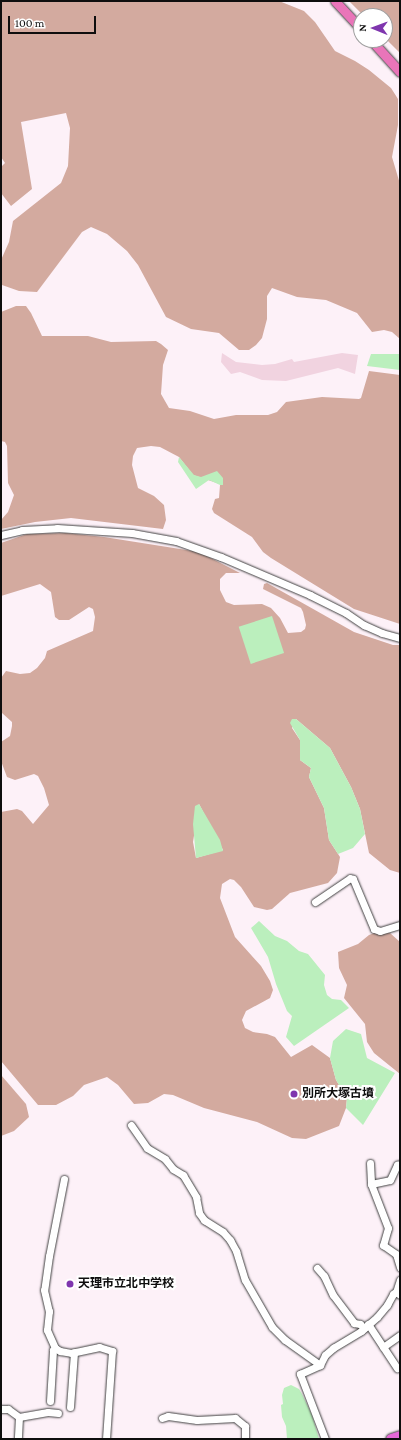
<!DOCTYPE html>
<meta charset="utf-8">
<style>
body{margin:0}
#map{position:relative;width:401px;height:1440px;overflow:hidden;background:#fdf1f8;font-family:"Crimson Pro","Noto Sans JP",serif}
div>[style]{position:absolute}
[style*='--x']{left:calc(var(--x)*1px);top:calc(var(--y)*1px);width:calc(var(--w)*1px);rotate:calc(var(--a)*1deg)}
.farmland>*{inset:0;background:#f1d3e0}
.forest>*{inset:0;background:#d3aa9f}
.water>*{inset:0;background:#bbefbd;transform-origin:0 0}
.roads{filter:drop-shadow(0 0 1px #414141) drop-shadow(0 0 1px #414141)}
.minor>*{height:7px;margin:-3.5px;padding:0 3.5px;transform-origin:3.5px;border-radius:3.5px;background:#fff}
.major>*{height:9px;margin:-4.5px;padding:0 4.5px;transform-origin:4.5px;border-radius:4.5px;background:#e975b9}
.highway>*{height:11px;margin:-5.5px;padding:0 5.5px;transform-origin:5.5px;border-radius:5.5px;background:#e468d6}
.dots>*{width:11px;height:11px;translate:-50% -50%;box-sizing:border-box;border:2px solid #fff;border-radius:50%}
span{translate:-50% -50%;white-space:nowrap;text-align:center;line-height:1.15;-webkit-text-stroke:4px #fff;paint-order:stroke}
.poi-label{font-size:12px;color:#0e0e0e;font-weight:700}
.left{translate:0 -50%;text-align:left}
.frame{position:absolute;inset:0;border:2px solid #0e0e0e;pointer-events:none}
.north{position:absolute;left:353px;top:8px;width:40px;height:40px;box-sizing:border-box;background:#fff;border:1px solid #9f9f9f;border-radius:50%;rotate:271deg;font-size:11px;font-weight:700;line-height:16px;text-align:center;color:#0e0e0e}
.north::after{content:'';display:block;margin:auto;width:14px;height:18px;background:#7f36ae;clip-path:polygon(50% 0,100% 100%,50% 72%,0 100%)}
.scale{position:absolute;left:8px;top:16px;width:88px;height:18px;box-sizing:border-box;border:2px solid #0e0e0e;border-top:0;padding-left:5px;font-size:12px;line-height:14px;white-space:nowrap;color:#0e0e0e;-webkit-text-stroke:3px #fff;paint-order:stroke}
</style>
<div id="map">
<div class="farmland">
<div style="clip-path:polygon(222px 353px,236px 362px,262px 365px,275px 364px,292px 359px,294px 362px,342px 353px,358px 355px,355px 374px,338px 368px,286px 381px,262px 380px,240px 372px,231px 374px,221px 362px)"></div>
</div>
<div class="forest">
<div style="clip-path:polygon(1px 1px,279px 1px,304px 11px,315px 22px,335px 51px,355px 61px,369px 70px,391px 88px,398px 99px,398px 125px,392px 157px,400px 184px,400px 339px,392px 332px,384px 330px,372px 332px,357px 313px,326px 300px,297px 297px,272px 288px,267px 296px,267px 319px,262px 338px,256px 345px,249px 350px,239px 350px,219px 333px,191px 329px,166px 317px,138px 265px,127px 251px,107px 234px,91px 227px,82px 232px,37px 292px,19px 291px,2px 285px,1px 260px,9px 242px,13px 221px,61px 183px,68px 166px,70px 128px,66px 113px,21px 122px,32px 189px,11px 206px,1px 193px,1px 167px,5px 163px,1px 157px)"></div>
<div style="clip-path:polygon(349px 1px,400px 1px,400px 53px,385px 38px,385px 16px,364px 16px)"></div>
<div style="clip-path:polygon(16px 306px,26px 306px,31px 313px,42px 336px,88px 336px,111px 342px,156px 341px,161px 344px,168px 350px,163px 365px,161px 394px,169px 408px,190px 411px,214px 419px,236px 415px,268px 415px,277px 412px,286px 402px,322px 397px,359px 399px,361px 398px,369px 371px,400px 375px,400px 624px,354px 609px,271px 558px,263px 552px,252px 537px,214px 513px,212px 509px,215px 499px,219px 498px,220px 485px,223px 485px,193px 475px,179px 457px,160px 447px,151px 446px,137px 448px,133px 456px,132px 465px,138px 488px,154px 496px,164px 505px,166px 520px,163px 529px,71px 518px,35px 522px,1px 529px,1px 520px,8px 512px,14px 495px,8px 483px,7px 446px,5px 442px,1px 441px,1px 312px)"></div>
<div style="clip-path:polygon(evenodd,66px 533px,104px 537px,199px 552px,240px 573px,226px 573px,220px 579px,220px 590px,226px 602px,234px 605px,262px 604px,271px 608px,280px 618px,288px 633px,301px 632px,305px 629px,306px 625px,303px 612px,301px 608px,263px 589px,264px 584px,267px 583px,354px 632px,393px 645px,400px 645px,400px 873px,390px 870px,369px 853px,360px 809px,351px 787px,330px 748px,296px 719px,292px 728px,300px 740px,300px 760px,311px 768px,309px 777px,324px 808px,329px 840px,340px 857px,337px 873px,328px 883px,290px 893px,272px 909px,267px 910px,254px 907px,241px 887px,234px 880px,230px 879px,222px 884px,220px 898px,235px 937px,261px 966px,270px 981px,273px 990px,270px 998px,246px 1011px,242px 1020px,245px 1028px,253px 1032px,267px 1034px,275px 1037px,291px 1057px,312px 1045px,330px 1058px,336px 1080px,347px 1098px,346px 1108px,339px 1126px,306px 1139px,292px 1138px,257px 1122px,204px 1108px,173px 1095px,164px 1094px,148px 1103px,134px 1104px,118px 1085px,107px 1077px,84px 1085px,73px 1096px,56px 1105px,38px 1105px,1px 1061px,1px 812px,17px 809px,22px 811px,33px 824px,49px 805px,44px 788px,38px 776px,34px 774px,15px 780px,7px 777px,1px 761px,1px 742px,10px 736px,12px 726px,12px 722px,2px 713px,1px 678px,6px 671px,20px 674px,30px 673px,37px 668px,45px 658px,47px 651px,93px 631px,95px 617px,93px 609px,89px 607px,69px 620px,59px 620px,55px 617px,51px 592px,40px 584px,1px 596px,1px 543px,27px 534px,66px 533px,199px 804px,223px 850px,196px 858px,193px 842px,199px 804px)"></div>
<div style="clip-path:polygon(377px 932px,390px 933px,400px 942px,400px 1074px,374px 1053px,367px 1042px,365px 1024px,344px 998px,347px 985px,339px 968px,338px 952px,358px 944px,369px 935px)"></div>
<div style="clip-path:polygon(1px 1075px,26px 1104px,29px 1117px,14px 1131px,1px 1136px)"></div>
</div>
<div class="water">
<div style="clip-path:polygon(371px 354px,400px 354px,400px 370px,367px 366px)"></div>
<div style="clip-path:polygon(179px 457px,194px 475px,201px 477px,217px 471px,223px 478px,223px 485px,220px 485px,209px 480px,196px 489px,178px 462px)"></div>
<div style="left:272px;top:616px;width:39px;height:35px;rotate:72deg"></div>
<div style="clip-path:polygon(292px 719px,296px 719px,330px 748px,351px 787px,360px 809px,365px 834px,353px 848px,338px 854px,329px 840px,324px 808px,309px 777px,311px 768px,300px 760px,300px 740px,290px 723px)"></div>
<div style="clip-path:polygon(199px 804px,220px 840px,223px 851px,196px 858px,193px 824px,195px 806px)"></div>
<div style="clip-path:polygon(259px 921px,275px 936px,287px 941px,299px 951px,308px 954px,325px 975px,324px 985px,327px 995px,332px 999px,341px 1000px,349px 1008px,294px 1046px,286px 1037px,292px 1016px,287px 1011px,276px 984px,268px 957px,251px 928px)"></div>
<div style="clip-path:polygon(346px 1029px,361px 1034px,367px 1058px,395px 1073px,363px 1125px,346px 1108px,347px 1098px,336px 1080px,330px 1058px,333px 1041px)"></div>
<div style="clip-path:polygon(291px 1385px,299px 1389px,302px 1394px,312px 1415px,319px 1439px,287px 1439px,286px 1426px,282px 1417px,281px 1405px,283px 1404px,282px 1395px,284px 1388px)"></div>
</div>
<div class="roads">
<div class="minor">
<div style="--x:1;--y:535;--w:22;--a:-13"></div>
<div style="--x:22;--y:530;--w:35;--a:-3"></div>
<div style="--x:57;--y:528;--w:75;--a:3.8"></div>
<div style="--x:132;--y:533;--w:45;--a:10.3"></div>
<div style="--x:176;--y:541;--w:48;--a:19.6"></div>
<div style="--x:221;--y:557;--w:97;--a:23.1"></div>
<div style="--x:310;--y:595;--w:40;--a:26.6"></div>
<div style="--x:346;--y:613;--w:22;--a:34"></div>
<div style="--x:364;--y:625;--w:20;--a:24"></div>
<div style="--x:382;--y:633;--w:19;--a:16"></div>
<div style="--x:315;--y:902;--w:42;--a:-34.4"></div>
<div style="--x:350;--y:878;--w:3;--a:18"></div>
<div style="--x:353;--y:879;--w:54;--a:67.2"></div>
<div style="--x:374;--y:929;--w:6;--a:18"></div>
<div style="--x:380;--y:931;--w:21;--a:-17"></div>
<div style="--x:131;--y:1125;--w:28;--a:55"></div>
<div style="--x:147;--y:1148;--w:21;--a:31"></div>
<div style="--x:165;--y:1159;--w:13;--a:51"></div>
<div style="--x:173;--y:1169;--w:12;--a:31"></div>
<div style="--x:183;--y:1175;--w:26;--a:59"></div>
<div style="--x:196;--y:1197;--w:16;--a:79"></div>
<div style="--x:199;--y:1213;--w:9;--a:54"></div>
<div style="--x:204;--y:1220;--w:22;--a:32"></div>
<div style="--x:223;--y:1232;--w:11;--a:49"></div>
<div style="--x:230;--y:1240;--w:13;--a:61"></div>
<div style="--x:236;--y:1251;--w:30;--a:73"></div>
<div style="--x:245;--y:1280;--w:54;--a:60.1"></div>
<div style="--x:272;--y:1327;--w:18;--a:45"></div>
<div style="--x:285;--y:1340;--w:43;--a:35.5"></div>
<div style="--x:370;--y:1163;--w:21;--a:87"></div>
<div style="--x:371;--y:1184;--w:47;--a:68.9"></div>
<div style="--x:388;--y:1228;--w:18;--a:106"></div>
<div style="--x:383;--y:1245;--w:16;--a:35"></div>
<div style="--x:396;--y:1254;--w:14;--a:73"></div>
<div style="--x:64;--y:1179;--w:78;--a:101"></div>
<div style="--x:49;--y:1256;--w:34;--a:98"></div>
<div style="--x:44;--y:1290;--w:22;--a:77"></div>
<div style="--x:49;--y:1311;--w:19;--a:96"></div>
<div style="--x:47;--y:1330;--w:20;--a:66"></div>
<div style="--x:55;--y:1348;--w:6;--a:31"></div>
<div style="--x:60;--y:1351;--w:11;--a:10"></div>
<div style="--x:71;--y:1353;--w:29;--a:-12"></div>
<div style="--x:99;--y:1347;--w:14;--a:17"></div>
<div style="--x:112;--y:1351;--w:88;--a:93.9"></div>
<div style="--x:371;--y:1184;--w:19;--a:-12"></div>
<div style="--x:390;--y:1180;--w:17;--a:-65"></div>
<div style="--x:397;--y:1165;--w:3;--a:-18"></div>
<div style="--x:317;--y:1268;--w:11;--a:49"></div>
<div style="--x:324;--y:1276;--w:21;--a:65"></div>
<div style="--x:333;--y:1295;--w:35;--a:53"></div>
<div style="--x:354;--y:1323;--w:6;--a:9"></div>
<div style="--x:360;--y:1324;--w:6;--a:45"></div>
<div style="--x:396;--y:1292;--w:13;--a:-72"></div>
<div style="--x:368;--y:1324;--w:53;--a:56.6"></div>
<div style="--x:383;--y:1347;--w:21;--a:-35"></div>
<div style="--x:50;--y:1401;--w:51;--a:-86.6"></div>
<div style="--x:53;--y:1350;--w:3;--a:-45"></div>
<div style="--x:70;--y:1407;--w:55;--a:-85.8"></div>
<div style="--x:1;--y:1409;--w:7;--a:0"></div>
<div style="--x:8;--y:1409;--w:14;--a:36"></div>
<div style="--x:19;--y:1417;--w:22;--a:93"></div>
<div style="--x:19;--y:1417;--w:29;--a:-10"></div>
<div style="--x:48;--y:1412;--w:10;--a:6"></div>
<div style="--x:162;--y:1418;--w:6;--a:-18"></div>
<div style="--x:168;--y:1416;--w:29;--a:8"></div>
<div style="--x:197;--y:1420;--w:38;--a:-3"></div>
<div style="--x:235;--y:1418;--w:13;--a:39"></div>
<div style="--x:245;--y:1426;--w:13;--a:90"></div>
<div style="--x:325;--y:1439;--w:70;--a:-111"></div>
<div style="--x:300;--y:1374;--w:22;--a:-24"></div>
<div style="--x:320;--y:1365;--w:11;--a:-63"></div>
<div style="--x:325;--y:1355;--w:11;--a:-41"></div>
<div style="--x:333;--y:1348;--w:33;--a:-31"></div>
<div style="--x:361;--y:1331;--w:21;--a:-41"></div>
<div style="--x:377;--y:1317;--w:16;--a:-50"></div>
<div style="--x:387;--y:1305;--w:13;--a:-61"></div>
<div style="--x:393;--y:1294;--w:4;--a:-34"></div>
<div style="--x:396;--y:1292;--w:5;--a:37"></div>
</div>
<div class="major">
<div style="--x:335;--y:1;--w:38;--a:47"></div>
<div style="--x:371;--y:40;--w:43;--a:47.8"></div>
</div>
<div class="highway">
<div style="--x:391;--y:1439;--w:9;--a:-18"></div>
</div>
</div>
<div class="dots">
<div style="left:294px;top:1094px;background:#7f36ae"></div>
<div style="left:70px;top:1284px;background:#7f36ae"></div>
</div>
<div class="poi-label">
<span class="left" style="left:302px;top:1094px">別所大塚古墳</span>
<span class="left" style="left:78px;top:1284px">天理市立北中学校</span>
</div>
<div class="frame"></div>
<div class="north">N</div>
<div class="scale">100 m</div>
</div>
